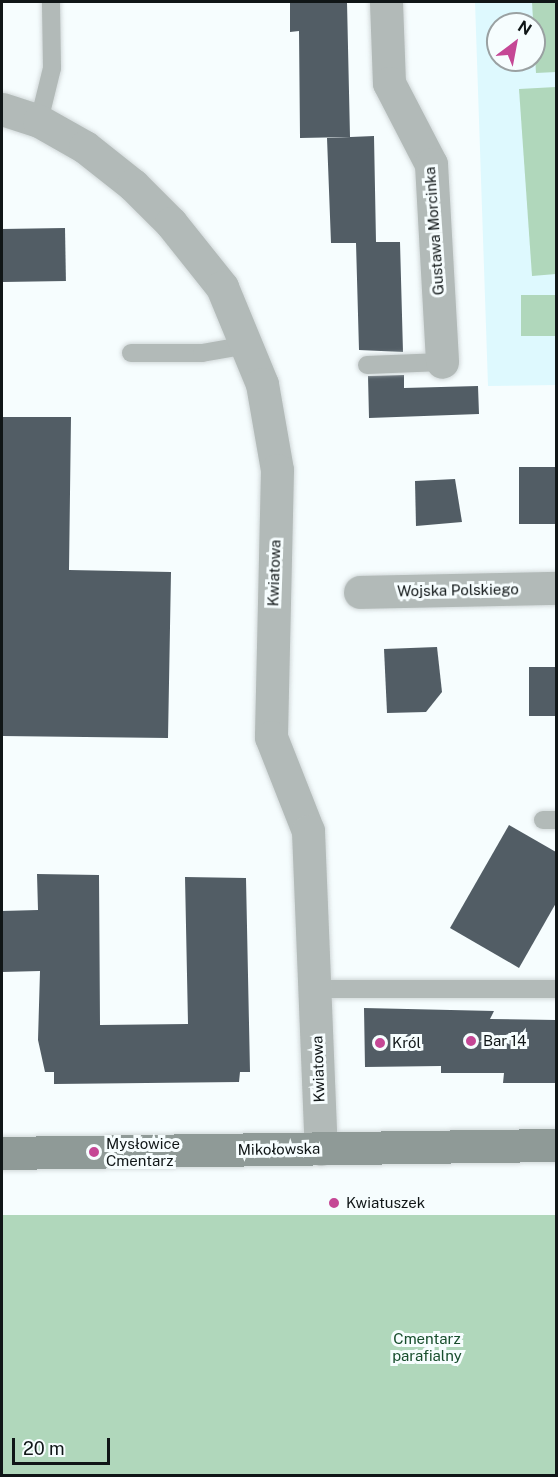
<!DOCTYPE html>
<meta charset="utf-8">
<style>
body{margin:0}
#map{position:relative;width:558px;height:1477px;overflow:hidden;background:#f6fdfe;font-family:"Public Sans",sans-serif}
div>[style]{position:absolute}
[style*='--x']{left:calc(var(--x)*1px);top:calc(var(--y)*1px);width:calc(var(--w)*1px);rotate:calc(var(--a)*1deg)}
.built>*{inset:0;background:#def9fe}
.green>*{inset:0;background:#b0d7bb;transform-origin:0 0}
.building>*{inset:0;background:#525d65;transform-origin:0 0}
.roads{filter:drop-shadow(0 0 2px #d1d8d9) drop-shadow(0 0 2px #d1d8d9)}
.lane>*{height:18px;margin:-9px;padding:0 9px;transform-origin:9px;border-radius:9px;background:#b2bab8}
.street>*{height:33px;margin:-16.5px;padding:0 16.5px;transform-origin:16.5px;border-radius:16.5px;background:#b2bab8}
.secondary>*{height:33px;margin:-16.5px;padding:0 16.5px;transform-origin:16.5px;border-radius:16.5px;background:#8f9a97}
.dots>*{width:16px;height:16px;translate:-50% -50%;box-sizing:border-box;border:3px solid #f6fdfe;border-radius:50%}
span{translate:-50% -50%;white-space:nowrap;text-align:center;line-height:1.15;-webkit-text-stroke:6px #f6fdfe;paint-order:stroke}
.street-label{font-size:15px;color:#101617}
.poi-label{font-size:15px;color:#101617}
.left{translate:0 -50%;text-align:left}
.park-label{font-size:15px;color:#184e2d}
.frame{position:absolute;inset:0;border:3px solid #101617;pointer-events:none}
.north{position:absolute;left:486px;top:12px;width:60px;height:60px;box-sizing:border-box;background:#f6fdfe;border:2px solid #9aa1a2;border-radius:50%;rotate:32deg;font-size:16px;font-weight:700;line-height:24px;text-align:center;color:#101617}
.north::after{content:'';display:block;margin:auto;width:21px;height:27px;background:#c54795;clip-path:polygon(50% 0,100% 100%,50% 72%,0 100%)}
.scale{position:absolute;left:12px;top:1438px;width:98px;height:27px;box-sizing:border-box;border:3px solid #101617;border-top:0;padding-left:8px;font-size:18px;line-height:21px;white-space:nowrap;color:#101617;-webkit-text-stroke:4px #f6fdfe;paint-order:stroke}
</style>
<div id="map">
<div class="built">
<div style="clip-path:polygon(evenodd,475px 2px,556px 2px,556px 385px,488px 386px,475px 2px,498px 24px,534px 24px,534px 60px,498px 60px,498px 24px)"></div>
</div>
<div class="green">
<div style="clip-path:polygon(532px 2px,556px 2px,556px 72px,536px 73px)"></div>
<div style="clip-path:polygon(556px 87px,556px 274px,532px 276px,519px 89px)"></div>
<div style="left:556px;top:295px;width:41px;height:35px;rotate:90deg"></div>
<div style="left:556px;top:1215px;width:260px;height:554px;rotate:90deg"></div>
</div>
<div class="building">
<div style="clip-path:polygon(290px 2px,347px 2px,350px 137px,300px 138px,299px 31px,290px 32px)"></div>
<div style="clip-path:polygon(374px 136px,376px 242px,400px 242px,403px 352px,359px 350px,356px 243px,331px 243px,327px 138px)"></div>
<div style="left:65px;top:228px;width:53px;height:63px;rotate:89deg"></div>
<div style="clip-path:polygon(404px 375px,404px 388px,478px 386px,479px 414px,369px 418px,368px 376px)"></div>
<div style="clip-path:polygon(2px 417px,71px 417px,69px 570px,171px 572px,168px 738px,2px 736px)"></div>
<div style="left:519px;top:467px;width:37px;height:57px"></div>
<div style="clip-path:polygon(455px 479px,462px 522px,416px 526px,415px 481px)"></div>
<div style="clip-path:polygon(437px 647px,442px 692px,426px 712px,387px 713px,384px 649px)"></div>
<div style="left:556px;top:667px;width:49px;height:27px;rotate:90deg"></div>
<div style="clip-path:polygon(509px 825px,556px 852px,556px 903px,519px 968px,450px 928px)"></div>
<div style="clip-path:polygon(37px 874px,99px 875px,100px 1025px,188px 1024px,185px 877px,246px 878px,250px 1072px,240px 1072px,239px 1082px,54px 1084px,54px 1072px,45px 1072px,38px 1040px,40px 971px,2px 972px,2px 911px,38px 910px)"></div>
<div style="clip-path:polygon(364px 1008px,494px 1011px,490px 1019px,556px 1020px,556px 1083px,503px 1083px,504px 1073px,441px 1073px,441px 1066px,365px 1067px)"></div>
</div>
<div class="roads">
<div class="lane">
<div style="--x:39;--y:121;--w:55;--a:-76.2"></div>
<div style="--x:52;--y:68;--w:66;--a:-90.9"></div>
<div style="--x:131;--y:353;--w:71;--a:0"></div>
<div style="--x:202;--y:353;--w:47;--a:-9.9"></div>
<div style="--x:367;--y:365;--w:75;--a:-2.3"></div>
<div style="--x:543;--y:820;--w:13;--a:0"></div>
<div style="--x:315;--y:989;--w:241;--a:0"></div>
</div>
<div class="street">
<div style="--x:386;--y:2;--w:81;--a:87.9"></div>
<div style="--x:389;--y:83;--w:91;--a:62.6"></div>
<div style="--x:431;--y:164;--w:198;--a:86.8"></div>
<div style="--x:2;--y:109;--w:39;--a:18"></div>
<div style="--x:39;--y:121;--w:53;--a:29.5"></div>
<div style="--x:85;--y:147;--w:61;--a:38.4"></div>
<div style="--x:133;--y:185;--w:54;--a:45"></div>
<div style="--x:171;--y:223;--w:82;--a:51.4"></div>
<div style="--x:222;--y:287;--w:105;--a:67.6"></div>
<div style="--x:262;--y:384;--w:87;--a:80.1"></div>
<div style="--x:277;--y:470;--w:267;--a:91.3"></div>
<div style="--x:271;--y:737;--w:101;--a:68.5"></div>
<div style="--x:308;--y:831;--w:318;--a:87.7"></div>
<div style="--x:360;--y:592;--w:196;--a:-1.2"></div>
</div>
<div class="secondary">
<div style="--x:2;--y:1153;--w:554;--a:-0.83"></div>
</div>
</div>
<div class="dots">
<div style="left:471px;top:1041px;background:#c54795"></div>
<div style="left:380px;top:1043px;background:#c54795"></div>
<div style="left:94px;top:1152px;background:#c54795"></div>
<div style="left:334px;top:1203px;background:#c54795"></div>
</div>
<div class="street-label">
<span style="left:434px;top:231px;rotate:-94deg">Gustawa Morcinka</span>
<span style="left:274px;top:573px;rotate:-88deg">Kwiatowa</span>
<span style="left:458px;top:590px;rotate:-1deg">Wojska Polskiego</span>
<span style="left:318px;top:1069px;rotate:-92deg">Kwiatowa</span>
<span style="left:279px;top:1149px;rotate:-1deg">Mikołowska</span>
</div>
<div class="poi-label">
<span class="left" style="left:483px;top:1041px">Bar 14</span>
<span class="left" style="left:392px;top:1043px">Król</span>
<span class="left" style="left:106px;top:1152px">Mysłowice<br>Cmentarz</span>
<span class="left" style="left:346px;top:1203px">Kwiatuszek</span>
</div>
<div class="park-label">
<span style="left:427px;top:1347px">Cmentarz<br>parafialny</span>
</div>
<div class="frame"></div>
<div class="north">N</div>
<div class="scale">20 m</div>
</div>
